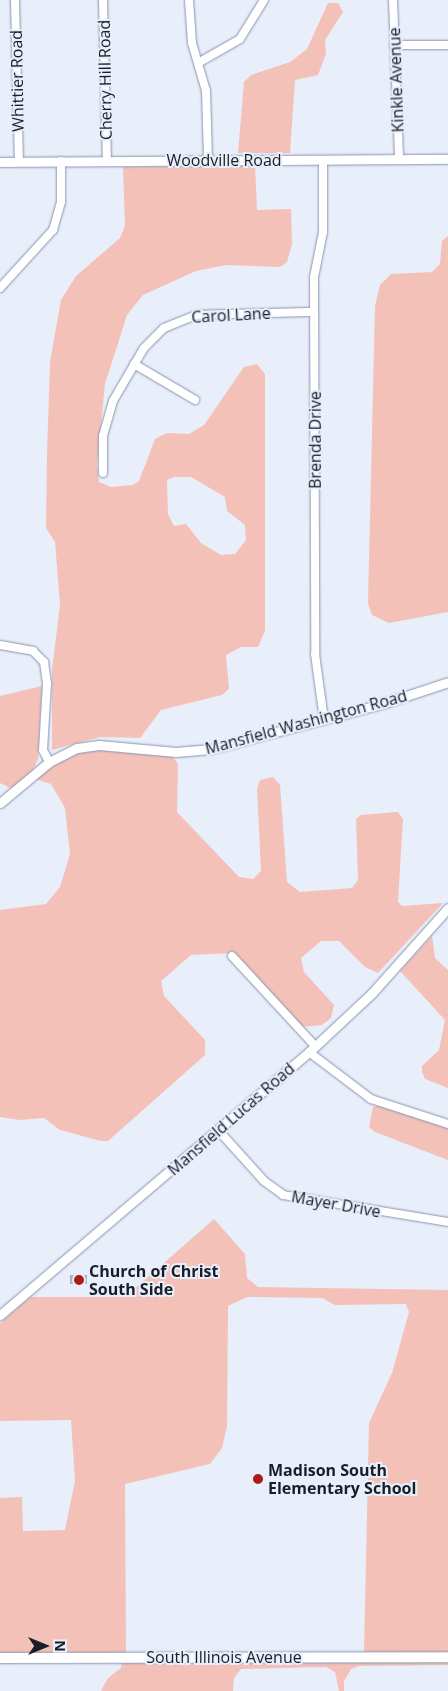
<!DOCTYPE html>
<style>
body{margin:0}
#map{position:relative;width:448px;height:1691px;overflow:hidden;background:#e8eefa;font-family:"Open Sans",sans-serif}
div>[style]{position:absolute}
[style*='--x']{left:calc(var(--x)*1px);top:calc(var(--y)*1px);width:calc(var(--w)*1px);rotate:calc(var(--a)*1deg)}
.green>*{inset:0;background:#f4c1b9}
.building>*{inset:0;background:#a3b2cd;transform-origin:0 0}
.roads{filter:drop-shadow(0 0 1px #8695af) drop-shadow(0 0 1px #8695af)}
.minor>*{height:8px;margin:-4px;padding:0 4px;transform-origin:4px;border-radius:4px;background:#fff}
.tertiary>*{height:9px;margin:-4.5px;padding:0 4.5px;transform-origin:4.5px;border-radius:4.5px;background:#fff}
.secondary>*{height:10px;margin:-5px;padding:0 5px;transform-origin:5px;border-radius:5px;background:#fff}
.dots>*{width:14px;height:14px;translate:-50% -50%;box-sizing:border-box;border:2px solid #e8eefa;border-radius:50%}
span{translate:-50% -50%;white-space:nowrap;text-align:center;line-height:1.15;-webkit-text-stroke:4px #e8eefa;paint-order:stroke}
.street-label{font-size:16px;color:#181e28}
.poi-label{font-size:16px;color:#181e28;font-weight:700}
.left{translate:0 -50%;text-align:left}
.north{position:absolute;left:20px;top:1621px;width:50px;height:50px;-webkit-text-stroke:4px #e8eefa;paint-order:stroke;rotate:90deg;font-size:14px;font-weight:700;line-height:20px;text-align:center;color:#181e28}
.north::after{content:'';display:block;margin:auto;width:18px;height:22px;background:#181e28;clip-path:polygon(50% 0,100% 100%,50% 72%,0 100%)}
</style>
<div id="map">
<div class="green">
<div style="clip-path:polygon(328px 3px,338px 3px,343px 12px,325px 40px,326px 54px,318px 75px,295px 80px,290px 153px,238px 153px,244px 82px,251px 75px,290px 62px,307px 49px)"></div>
<div style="clip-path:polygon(evenodd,255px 165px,257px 210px,291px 209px,292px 244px,287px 262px,280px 267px,226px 265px,196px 271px,143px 295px,127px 315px,105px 384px,97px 464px,99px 482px,111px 487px,133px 485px,139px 481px,155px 439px,167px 433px,189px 434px,204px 425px,244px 367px,257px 364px,265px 374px,265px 631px,258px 647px,241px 647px,226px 655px,229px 689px,222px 695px,161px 710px,140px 738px,100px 737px,52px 750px,52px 670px,60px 605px,55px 542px,46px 528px,47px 454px,50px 362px,61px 300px,76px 276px,120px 238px,125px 226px,123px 167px,255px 165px,174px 477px,191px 477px,225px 497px,227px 511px,245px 525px,246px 540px,235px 554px,221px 555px,201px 543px,186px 524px,174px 526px,168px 514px,167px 480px,174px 477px)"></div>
<div style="clip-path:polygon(448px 236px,448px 612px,389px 623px,372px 615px,368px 603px,375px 306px,380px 285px,391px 274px,432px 272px,440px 264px,442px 241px)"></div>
<div style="clip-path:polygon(42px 686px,38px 759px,30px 777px,10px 788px,0 783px,0 696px)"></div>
<div style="clip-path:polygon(90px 748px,172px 756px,178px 764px,177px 812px,239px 877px,253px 879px,261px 871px,257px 789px,260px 780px,273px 777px,280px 785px,287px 882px,300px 892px,352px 888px,358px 880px,356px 819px,361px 815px,398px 812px,403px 819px,398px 902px,402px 906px,443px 903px,378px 973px,365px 967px,339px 941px,321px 941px,301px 958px,304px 972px,334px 1005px,331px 1018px,322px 1025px,302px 1027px,232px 953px,191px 955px,161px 981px,164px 996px,205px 1040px,205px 1055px,108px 1141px,101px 1141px,60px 1130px,44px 1118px,20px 1120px,0 1117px,0 910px,46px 904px,60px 887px,70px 854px,65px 808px,51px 784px,35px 779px,73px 753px)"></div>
<div style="clip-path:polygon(432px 936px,435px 958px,448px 970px,448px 1088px,425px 1079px,422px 1072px,422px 1066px,439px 1050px,445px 1020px,400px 971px)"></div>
<div style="clip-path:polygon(381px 1105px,448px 1127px,448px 1160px,375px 1132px,369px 1127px,373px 1107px)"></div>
<div style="clip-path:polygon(214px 1219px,245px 1254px,247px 1278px,258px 1287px,448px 1290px,448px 1653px,364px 1652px,369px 1423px,392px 1373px,409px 1312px,406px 1304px,335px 1305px,322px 1298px,247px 1297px,228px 1306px,227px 1426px,222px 1448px,210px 1464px,125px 1484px,126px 1653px,0 1653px,0 1498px,22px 1497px,23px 1531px,65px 1530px,75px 1481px,71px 1420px,0 1421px,0 1323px,30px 1297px,125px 1297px)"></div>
<div style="clip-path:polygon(122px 1660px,448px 1661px,448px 1665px,359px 1666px,351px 1669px,344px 1681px,344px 1691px,339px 1691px,335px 1672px,326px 1667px,241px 1669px,234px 1678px,233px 1691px,101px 1691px,108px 1678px,121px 1668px)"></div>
</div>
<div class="building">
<div style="left:70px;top:1275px;width:17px;height:9px"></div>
</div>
<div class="roads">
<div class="minor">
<div style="--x:15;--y:0;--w:162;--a:88.6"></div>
<div style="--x:103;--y:0;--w:161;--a:88.6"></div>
<div style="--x:189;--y:0;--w:43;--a:86"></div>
<div style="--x:192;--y:43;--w:50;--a:73.7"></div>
<div style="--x:206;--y:91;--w:69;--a:88.3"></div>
<div style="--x:393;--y:0;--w:159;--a:87.8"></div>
<div style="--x:394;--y:45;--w:54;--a:0"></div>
<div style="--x:198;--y:63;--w:48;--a:-29.7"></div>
<div style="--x:240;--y:39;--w:46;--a:-58.4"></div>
<div style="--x:323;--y:160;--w:72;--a:90"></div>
<div style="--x:323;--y:232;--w:46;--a:101.3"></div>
<div style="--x:314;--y:277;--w:377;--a:89.8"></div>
<div style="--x:315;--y:654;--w:67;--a:82.2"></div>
<div style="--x:0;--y:288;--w:79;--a:-47.6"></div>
<div style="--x:53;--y:230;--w:29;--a:-74"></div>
<div style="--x:61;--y:202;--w:41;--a:-90"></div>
<div style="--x:134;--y:364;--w:71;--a:30.5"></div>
<div style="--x:103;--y:473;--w:37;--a:-90"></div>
<div style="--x:103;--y:436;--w:36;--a:-74"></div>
<div style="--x:113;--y:401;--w:61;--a:-59.7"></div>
<div style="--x:144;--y:348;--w:28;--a:-45"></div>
<div style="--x:164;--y:328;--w:35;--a:-22"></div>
<div style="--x:196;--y:315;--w:118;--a:-1.5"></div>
<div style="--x:0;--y:645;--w:34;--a:10"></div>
<div style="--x:33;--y:651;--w:16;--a:45"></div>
<div style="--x:44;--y:662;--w:21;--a:82"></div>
<div style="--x:47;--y:683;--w:67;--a:93.4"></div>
<div style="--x:43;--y:750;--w:13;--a:63"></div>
<div style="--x:232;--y:956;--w:122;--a:47.3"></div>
<div style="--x:309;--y:1052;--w:78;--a:37.2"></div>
<div style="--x:371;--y:1099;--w:81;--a:18"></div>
<div style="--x:219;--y:1131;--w:67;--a:48"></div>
<div style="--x:264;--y:1181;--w:24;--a:36"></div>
<div style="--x:283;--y:1195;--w:167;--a:9.3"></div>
</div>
<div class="tertiary">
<div style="--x:0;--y:162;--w:448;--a:-0.4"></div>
<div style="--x:0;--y:803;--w:64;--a:-39.9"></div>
<div style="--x:49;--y:762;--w:31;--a:-27"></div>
<div style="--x:77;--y:748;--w:22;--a:-8"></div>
<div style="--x:99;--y:745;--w:77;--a:5.2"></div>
<div style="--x:176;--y:752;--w:35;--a:-5"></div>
<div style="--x:211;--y:749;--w:180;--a:-14.8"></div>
<div style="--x:385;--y:703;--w:66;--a:-18.4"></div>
<div style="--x:0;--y:1315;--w:406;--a:-40.4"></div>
<div style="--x:309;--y:1052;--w:86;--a:-43.1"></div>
<div style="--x:372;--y:993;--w:114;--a:-48.2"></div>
</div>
<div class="secondary">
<div style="--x:0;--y:1658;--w:448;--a:-0.1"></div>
</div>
</div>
<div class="dots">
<div style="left:79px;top:1280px;background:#ac1b16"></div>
<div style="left:258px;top:1479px;background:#ac1b16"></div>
</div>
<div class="street-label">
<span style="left:105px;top:80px;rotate:-91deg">Cherry Hill Road</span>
<span style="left:396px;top:80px;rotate:-92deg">Kinkle Avenue</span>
<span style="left:17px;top:81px;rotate:-91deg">Whittier Road</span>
<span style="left:224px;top:160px">Woodville Road</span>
<span style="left:231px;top:315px;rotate:-3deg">Carol Lane</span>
<span style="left:315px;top:440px;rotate:-90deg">Brenda Drive</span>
<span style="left:306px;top:722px;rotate:-15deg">Mansfield Washington Road</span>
<span style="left:231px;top:1119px;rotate:-41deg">Mansfield Lucas Road</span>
<span style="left:336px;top:1204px;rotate:10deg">Mayer Drive</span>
<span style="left:224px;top:1657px">South Illinois Avenue</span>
</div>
<div class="poi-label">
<span class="left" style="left:89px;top:1280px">Church of Christ<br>South Side</span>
<span class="left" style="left:268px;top:1479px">Madison South<br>Elementary School</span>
</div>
<div class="north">N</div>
</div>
